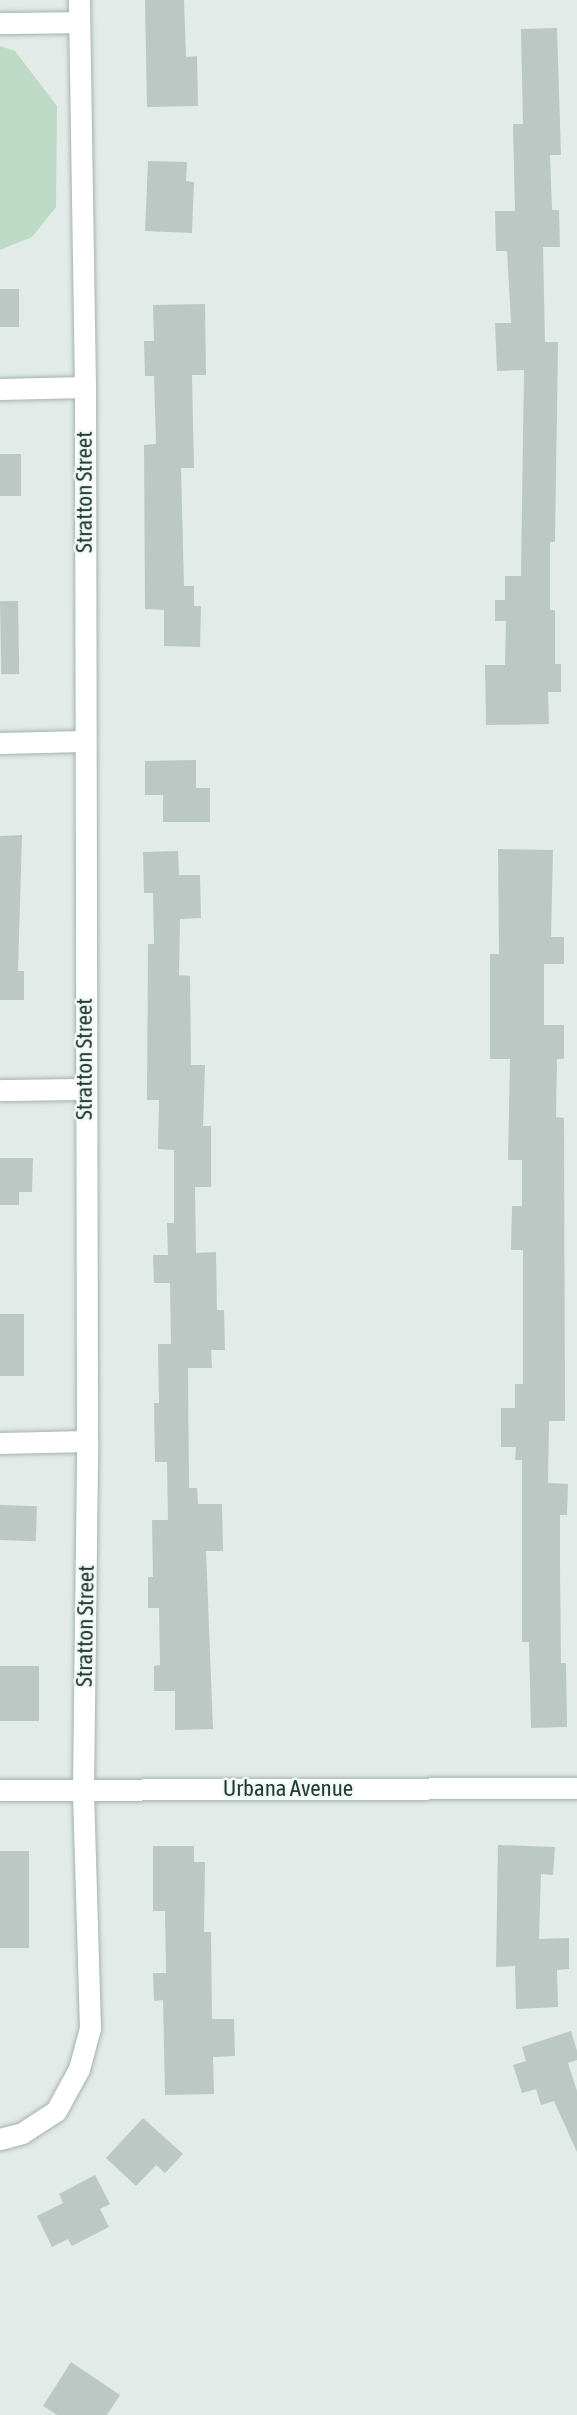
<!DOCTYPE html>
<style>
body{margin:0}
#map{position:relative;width:577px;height:2415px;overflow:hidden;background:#e2ebe7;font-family:"Asap Condensed",sans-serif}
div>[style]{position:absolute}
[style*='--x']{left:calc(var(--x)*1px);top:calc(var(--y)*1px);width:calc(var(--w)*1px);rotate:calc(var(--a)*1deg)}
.green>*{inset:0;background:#bddac6}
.building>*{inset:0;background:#bbc8c4;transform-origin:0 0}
.roads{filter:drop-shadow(0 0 2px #a5b3ae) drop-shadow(0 0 2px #a5b3ae)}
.minor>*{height:21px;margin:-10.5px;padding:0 10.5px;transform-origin:10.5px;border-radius:10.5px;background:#fff}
span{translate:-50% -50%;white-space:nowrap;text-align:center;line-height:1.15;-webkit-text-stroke:5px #f2f8f5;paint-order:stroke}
.street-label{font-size:23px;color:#233b36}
</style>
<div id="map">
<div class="green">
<div style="clip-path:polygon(0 46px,15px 51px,57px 106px,56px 207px,32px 237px,0 250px)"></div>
</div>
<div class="building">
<div style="clip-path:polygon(145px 0,184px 0,186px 57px,197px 56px,198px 106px,147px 107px)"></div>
<div style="clip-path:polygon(557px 28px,561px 155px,550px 155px,552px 210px,559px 210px,560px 247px,543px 247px,545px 342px,558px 342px,555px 542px,550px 542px,550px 610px,555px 610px,555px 664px,561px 664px,561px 692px,548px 692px,549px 724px,486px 725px,485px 665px,505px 665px,506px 621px,495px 621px,495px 600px,505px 600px,505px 576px,521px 576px,524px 370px,497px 371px,495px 323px,511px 323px,507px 251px,496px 251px,495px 211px,515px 211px,513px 124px,523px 124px,521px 29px)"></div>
<div style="clip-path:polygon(148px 161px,187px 162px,186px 181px,194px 182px,192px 233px,145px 231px)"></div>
<div style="left:0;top:289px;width:19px;height:38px"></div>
<div style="clip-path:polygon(205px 304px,206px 375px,192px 375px,194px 468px,181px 468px,184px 586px,194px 586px,194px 606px,201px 606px,200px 647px,164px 646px,164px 610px,145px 609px,144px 445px,156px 444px,154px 376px,145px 376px,144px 341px,154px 341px,153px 305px)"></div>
<div style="left:0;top:454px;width:21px;height:42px"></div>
<div style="left:18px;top:601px;width:73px;height:18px;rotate:89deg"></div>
<div style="clip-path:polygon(196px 760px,196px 788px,210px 788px,210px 822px,163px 822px,163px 795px,145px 795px,145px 761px)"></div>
<div style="clip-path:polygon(22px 835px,18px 971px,24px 971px,24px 1000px,0 1000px,0 836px)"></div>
<div style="clip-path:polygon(498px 849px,553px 850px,551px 937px,564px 937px,564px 964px,544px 964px,544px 1025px,564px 1025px,564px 1059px,557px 1059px,556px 1117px,564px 1118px,565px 1421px,549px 1421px,548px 1483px,568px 1484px,567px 1515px,560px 1515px,560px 1566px,561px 1663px,566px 1663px,567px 1727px,531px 1728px,529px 1642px,522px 1642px,522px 1460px,515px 1460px,516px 1447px,501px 1447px,501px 1408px,515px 1408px,515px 1384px,523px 1384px,523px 1250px,511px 1250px,512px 1206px,522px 1206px,522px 1160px,508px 1160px,510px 1059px,490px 1059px,490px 954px,499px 954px)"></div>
<div style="clip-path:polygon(178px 851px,179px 875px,200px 875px,201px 918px,180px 919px,179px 975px,190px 976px,191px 1065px,205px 1065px,203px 1126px,211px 1126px,211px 1187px,195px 1187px,196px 1253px,216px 1252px,217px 1310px,224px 1310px,225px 1350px,211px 1350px,212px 1368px,188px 1368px,189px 1488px,197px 1488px,198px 1504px,222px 1504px,223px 1551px,206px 1551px,213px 1729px,175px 1730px,175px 1691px,154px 1691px,154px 1666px,160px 1665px,159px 1608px,148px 1608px,148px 1577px,153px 1577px,152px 1520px,168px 1520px,167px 1462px,155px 1462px,154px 1403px,159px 1403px,158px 1344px,171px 1344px,170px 1283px,154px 1283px,153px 1255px,168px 1255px,167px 1223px,174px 1223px,174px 1150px,158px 1149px,159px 1100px,147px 1100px,148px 944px,154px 944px,153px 893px,144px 893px,143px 852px)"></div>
<div style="clip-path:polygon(0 1158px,33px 1158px,32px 1192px,19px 1192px,19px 1205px,0 1205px)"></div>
<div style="left:0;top:1314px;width:24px;height:62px"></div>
<div style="left:0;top:1505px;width:37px;height:35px;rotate:2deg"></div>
<div style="left:39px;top:1666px;width:55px;height:39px;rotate:90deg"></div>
<div style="clip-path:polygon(498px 1845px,555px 1847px,553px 1875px,541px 1874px,539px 1939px,569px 1938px,569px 1969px,557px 1970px,558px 2007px,516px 2009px,515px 1966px,496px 1967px)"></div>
<div style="clip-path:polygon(153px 1846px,194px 1846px,194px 1862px,205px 1862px,204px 1932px,211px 1932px,212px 2019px,234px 2019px,235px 2056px,213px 2057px,214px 2094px,165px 2095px,163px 2000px,154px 2001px,153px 1973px,166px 1973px,165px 1911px,153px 1911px)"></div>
<div style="left:0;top:1851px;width:29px;height:97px"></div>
<div style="clip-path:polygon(571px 2031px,577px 2051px,577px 2060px,568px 2063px,577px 2091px,577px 2152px,554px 2101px,541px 2105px,536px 2089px,522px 2093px,513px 2065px,526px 2061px,522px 2047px)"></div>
<div style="clip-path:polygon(143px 2118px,183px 2154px,165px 2173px,156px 2165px,136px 2186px,106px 2158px)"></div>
<div style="clip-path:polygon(95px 2175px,110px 2204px,100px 2209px,109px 2227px,72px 2246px,68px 2239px,52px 2247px,37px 2216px,63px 2203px,59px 2194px)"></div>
<div style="clip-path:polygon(71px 2362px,120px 2395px,107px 2415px,57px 2415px,43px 2406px)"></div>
</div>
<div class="roads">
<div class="minor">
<div style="--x:0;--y:23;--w:79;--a:-0.7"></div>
<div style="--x:0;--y:389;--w:85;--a:-1.3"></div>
<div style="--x:0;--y:743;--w:83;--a:-1.4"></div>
<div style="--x:0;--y:1090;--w:85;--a:-0.7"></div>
<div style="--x:0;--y:1443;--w:87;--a:-1.3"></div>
<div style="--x:0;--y:1790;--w:577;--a:-0.2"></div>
<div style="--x:0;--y:2139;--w:23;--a:-15"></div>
<div style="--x:22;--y:2133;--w:40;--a:-32.9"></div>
<div style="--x:56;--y:2111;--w:48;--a:-61.3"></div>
<div style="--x:79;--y:2069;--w:42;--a:-75"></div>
<div style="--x:90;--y:2028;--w:240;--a:-91.7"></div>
<div style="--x:83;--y:1788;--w:347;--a:-89.3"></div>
<div style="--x:87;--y:1441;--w:1054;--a:-90.11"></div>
<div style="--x:85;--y:387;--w:387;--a:-90.9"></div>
</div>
</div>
<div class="street-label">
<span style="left:84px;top:492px;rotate:-90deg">Stratton Street</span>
<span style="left:84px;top:1059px;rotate:-90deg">Stratton Street</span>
<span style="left:85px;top:1626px;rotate:-89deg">Stratton Street</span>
<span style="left:288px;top:1788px">Urbana Avenue</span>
</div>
</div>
